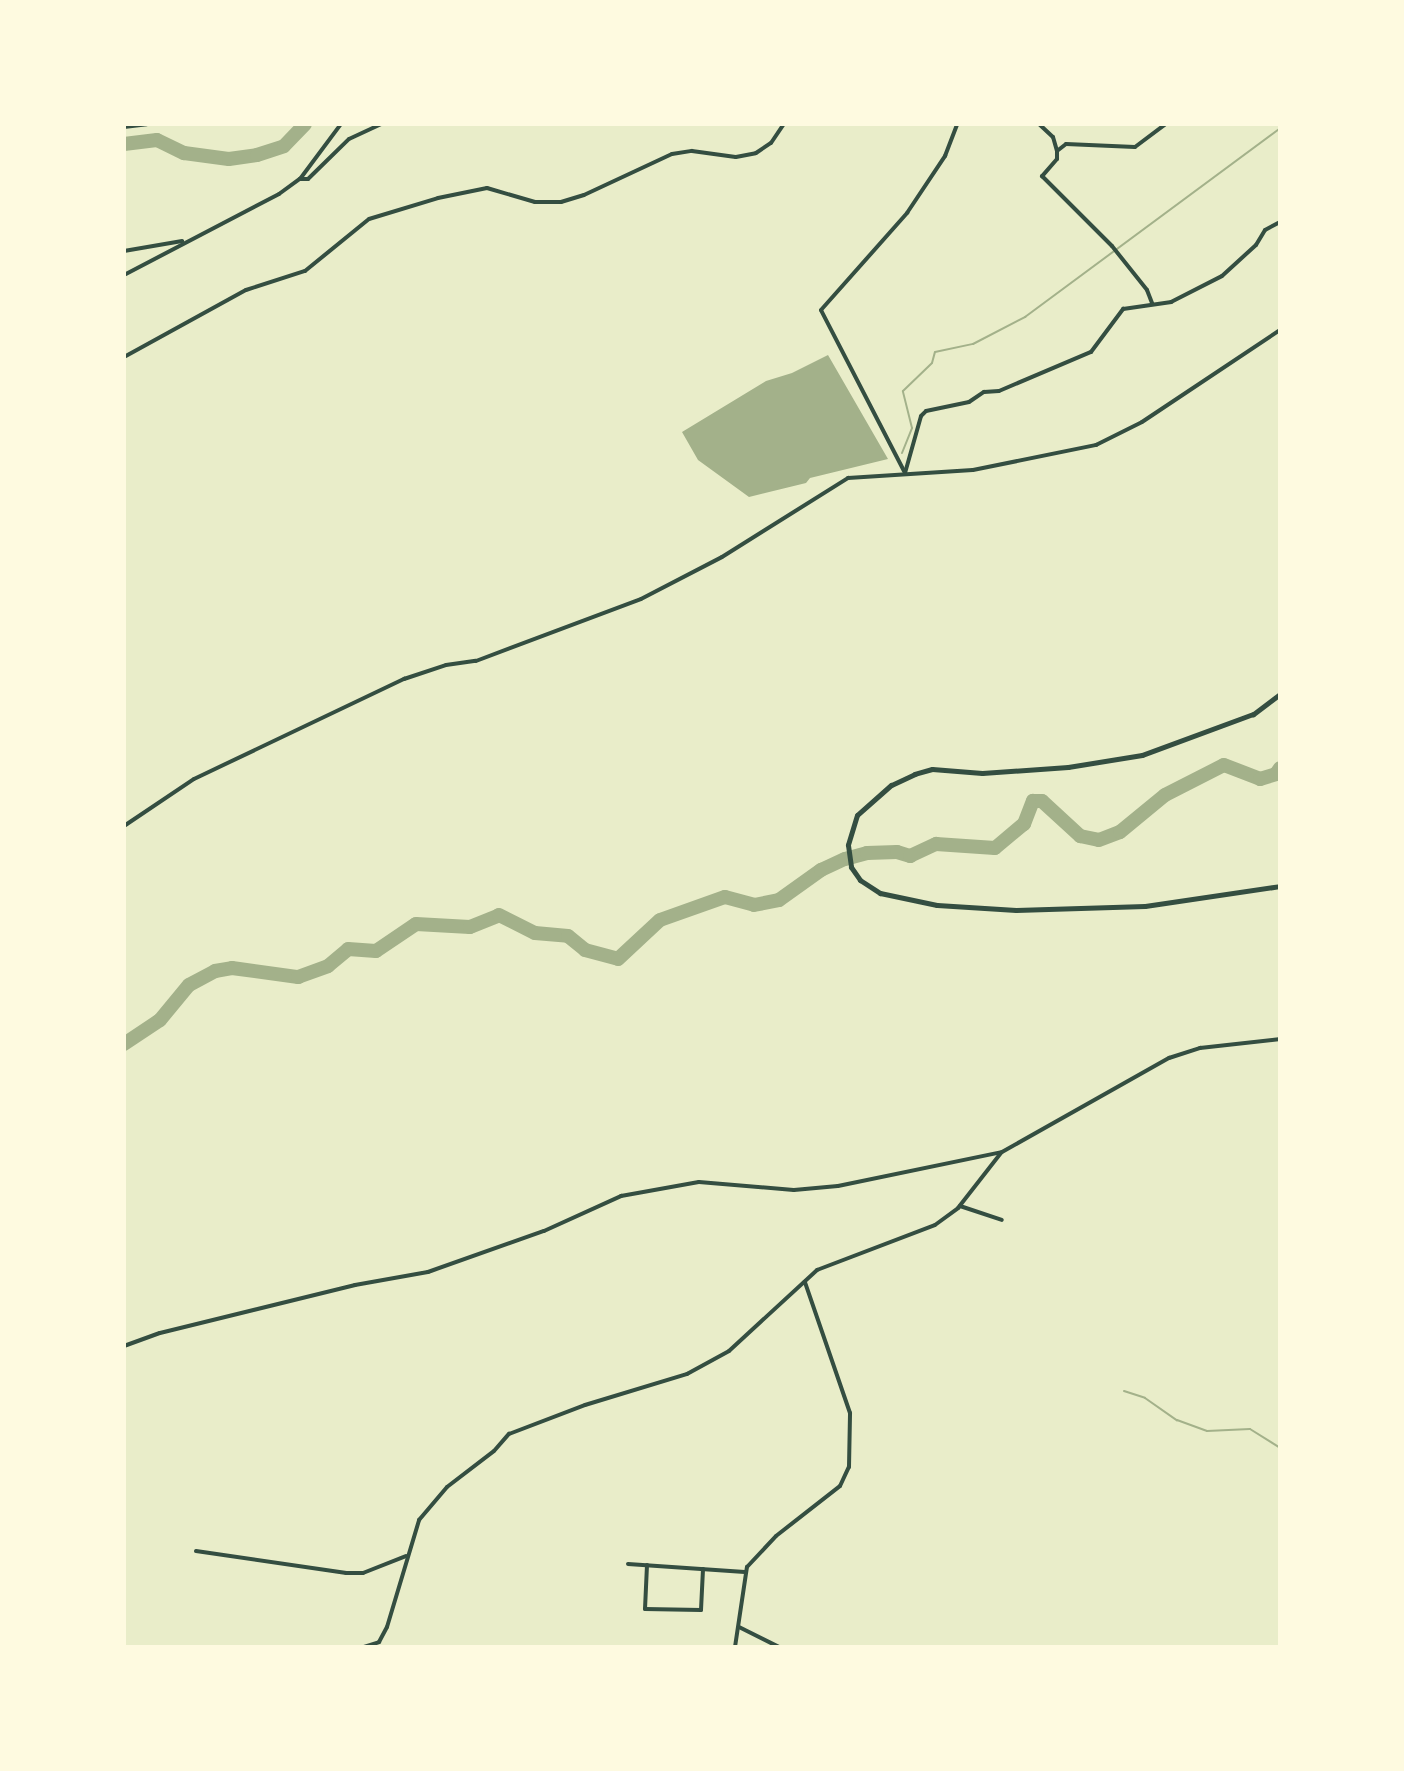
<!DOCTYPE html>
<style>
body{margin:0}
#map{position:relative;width:1404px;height:1771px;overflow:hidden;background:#e9edc9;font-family:"IBM Plex Sans",sans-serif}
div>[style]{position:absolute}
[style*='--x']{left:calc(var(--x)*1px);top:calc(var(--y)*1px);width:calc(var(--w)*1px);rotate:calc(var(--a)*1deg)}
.water>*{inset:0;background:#a3b18a}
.stream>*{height:2px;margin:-1px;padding:0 1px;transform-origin:1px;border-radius:1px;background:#a3b18a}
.river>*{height:14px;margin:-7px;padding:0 7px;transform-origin:7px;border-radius:7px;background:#a3b18a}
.minor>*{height:4px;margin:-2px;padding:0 2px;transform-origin:2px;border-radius:2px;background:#344e41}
.tertiary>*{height:5px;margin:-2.5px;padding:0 2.5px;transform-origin:2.5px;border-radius:2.5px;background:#344e41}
span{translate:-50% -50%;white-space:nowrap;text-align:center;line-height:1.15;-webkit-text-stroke:6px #fefae0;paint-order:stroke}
.frame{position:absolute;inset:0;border:126px solid #fefae0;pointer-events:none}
</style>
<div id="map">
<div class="water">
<div style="clip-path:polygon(828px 355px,888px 459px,810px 478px,806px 483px,749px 497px,698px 460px,682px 432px,766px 381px,792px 373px)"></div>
</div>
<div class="stream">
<div style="--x:902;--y:453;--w:27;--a:-68"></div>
<div style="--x:912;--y:428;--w:38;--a:-104"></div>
<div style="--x:903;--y:391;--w:40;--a:-44"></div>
<div style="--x:932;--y:363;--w:11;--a:-75"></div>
<div style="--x:935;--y:352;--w:39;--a:-12"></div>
<div style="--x:973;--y:344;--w:59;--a:-27.4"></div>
<div style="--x:1025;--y:317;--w:317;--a:-36.5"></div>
<div style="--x:1124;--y:1391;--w:22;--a:18"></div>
<div style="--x:1145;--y:1398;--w:39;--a:35"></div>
<div style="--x:1177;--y:1420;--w:32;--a:20"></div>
<div style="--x:1207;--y:1431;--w:43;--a:-2.7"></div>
<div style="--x:1250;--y:1429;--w:36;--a:32"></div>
</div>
<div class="river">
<div style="--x:124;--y:144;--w:33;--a:-7"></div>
<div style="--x:157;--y:140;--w:30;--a:26"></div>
<div style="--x:184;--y:153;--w:45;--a:7.6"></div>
<div style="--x:229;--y:159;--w:28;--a:-8"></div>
<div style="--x:257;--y:155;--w:28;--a:-18"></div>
<div style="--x:284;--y:146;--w:30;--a:-46"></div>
<div style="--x:124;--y:1044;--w:43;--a:-33.7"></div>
<div style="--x:160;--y:1020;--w:45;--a:-50.4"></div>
<div style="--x:189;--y:985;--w:30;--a:-28"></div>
<div style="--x:215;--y:971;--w:17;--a:-10"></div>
<div style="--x:232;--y:968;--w:67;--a:7.8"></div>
<div style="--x:298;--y:977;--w:32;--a:-20"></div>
<div style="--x:328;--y:966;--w:26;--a:-40"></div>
<div style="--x:348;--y:949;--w:28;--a:4"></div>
<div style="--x:376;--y:951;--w:48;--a:-34"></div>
<div style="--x:416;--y:924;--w:54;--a:3.2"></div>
<div style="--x:470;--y:927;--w:31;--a:-22"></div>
<div style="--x:499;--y:915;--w:40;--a:26.6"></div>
<div style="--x:535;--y:933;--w:33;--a:5"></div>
<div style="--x:568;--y:936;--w:22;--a:39"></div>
<div style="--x:585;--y:950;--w:34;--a:15"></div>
<div style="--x:618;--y:959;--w:57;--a:-42.9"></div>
<div style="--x:660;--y:920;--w:69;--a:-19.5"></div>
<div style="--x:725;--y:897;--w:30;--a:15"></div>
<div style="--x:754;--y:905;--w:25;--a:-11"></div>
<div style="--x:779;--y:900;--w:52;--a:-35.5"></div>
<div style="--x:821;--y:870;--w:26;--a:-25"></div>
<div style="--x:845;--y:859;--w:23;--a:-15"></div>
<div style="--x:867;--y:853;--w:30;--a:-2"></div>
<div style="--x:897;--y:852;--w:14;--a:17"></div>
<div style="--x:910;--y:856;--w:29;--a:-25"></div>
<div style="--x:936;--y:844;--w:59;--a:3.9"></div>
<div style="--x:995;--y:848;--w:38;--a:-40"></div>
<div style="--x:1024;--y:824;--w:25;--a:-69"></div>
<div style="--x:1033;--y:801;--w:9;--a:0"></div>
<div style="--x:1042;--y:801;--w:52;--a:42.6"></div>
<div style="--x:1080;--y:836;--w:19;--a:12"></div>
<div style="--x:1099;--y:840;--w:22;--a:-21"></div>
<div style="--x:1120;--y:832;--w:58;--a:-39.4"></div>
<div style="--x:1165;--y:795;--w:66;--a:-27"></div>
<div style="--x:1224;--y:765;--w:39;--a:21"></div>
<div style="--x:1260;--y:779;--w:17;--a:-17"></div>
<div style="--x:1276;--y:774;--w:7;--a:-56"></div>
</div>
<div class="minor">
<div style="--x:1039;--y:124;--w:19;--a:43"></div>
<div style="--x:1053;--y:137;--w:15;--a:74"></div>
<div style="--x:1057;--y:151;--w:8;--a:90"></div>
<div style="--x:1057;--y:159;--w:23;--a:131"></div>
<div style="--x:1042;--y:176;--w:99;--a:45"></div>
<div style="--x:1112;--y:246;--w:56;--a:51.5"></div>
<div style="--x:1147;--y:290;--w:14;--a:69"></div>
<div style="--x:124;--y:127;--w:23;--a:-7"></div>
<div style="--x:1057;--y:151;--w:11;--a:-38"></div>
<div style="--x:1066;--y:144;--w:69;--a:2.5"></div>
<div style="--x:1135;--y:147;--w:39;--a:-37"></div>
<div style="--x:300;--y:179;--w:8;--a:0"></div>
<div style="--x:308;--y:179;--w:57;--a:-44.3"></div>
<div style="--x:349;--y:139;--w:35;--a:-25"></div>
<div style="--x:124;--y:251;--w:59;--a:-9.8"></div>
<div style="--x:124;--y:275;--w:175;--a:-27.6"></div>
<div style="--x:279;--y:194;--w:26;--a:-36"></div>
<div style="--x:300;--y:179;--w:69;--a:-53.3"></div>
<div style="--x:124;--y:357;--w:139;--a:-28.8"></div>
<div style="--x:246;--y:290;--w:62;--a:-17.9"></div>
<div style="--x:305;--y:271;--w:82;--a:-39.1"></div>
<div style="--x:369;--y:219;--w:72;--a:-16.9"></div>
<div style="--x:438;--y:198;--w:50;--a:-11.5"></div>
<div style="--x:487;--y:188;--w:50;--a:16.3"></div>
<div style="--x:535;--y:202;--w:26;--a:0"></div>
<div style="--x:561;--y:202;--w:24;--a:-17"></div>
<div style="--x:584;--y:195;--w:97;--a:-25"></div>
<div style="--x:672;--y:154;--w:20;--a:-9"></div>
<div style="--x:692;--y:151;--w:44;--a:7.8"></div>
<div style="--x:736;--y:157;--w:20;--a:-11"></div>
<div style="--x:756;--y:153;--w:18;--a:-34"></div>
<div style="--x:771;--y:143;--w:23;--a:-56"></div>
<div style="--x:904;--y:471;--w:181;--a:-117.3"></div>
<div style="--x:821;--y:310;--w:130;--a:-48.4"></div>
<div style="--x:907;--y:213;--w:69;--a:-56.3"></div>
<div style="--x:945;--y:156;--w:34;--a:-69"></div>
<div style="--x:905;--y:473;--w:59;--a:-74.3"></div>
<div style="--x:921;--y:416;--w:7;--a:-45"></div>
<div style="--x:926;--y:411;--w:44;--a:-11.8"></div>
<div style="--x:969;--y:402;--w:18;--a:-34"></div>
<div style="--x:984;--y:392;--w:15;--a:-4"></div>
<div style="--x:999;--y:391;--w:100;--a:-23"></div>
<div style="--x:1091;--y:352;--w:54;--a:-53.3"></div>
<div style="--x:1123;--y:309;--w:49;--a:-8.3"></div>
<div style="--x:1171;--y:302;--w:57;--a:-27"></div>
<div style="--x:1222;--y:276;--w:46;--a:-42.4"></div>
<div style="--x:1256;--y:245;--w:17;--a:-59"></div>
<div style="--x:1265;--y:230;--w:17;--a:-28"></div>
<div style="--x:124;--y:826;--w:84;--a:-33.9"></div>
<div style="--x:194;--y:779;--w:233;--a:-25.5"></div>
<div style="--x:404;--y:679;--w:44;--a:-18.4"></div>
<div style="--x:446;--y:665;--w:30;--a:-8"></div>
<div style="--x:476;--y:661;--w:176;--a:-20.6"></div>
<div style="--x:641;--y:599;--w:91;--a:-27.4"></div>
<div style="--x:722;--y:557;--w:149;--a:-32.1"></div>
<div style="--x:848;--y:478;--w:125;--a:-3.7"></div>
<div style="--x:973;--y:470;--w:126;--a:-11.5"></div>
<div style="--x:1096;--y:445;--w:51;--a:-26.6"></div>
<div style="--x:1142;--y:422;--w:166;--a:-33.7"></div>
<div style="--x:960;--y:1206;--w:44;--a:18.4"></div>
<div style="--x:124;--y:1346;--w:38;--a:-20"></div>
<div style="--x:160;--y:1333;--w:201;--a:-13.8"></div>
<div style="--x:355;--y:1285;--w:74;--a:-10.1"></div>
<div style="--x:428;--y:1272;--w:123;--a:-19.5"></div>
<div style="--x:544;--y:1231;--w:85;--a:-24.4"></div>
<div style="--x:621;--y:1196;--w:79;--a:-10.2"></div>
<div style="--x:699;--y:1182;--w:95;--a:4.8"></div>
<div style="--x:794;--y:1190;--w:44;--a:-5.2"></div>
<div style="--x:838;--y:1186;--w:167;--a:-11.7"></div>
<div style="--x:1002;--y:1152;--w:192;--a:-29.4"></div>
<div style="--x:1169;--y:1058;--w:33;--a:-18"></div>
<div style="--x:1200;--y:1048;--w:81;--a:-6.4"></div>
<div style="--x:196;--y:1551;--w:152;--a:8.3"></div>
<div style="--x:346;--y:1573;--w:17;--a:0"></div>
<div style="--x:363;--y:1573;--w:46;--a:-21.6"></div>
<div style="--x:628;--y:1564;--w:117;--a:3.9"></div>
<div style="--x:647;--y:1565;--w:44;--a:92.6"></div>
<div style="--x:645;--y:1609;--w:56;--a:1"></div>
<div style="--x:701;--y:1610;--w:41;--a:-87.2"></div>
<div style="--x:739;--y:1627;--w:45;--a:26.6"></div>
<div style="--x:261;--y:1647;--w:34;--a:0"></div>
<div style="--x:364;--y:1647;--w:16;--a:-18"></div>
<div style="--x:379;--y:1642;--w:17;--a:-62"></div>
<div style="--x:387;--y:1627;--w:112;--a:-73.3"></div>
<div style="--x:419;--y:1520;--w:43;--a:-49.7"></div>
<div style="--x:447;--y:1487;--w:59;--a:-37.5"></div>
<div style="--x:494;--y:1451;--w:23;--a:-49"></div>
<div style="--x:509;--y:1434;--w:81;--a:-20.9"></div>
<div style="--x:585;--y:1405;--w:107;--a:-16.9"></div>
<div style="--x:687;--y:1374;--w:48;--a:-28.7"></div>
<div style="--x:729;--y:1351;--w:120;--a:-42.6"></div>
<div style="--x:817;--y:1270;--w:126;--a:-20.9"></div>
<div style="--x:935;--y:1225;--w:29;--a:-36"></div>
<div style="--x:958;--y:1208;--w:70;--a:-52"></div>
<div style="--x:735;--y:1647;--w:81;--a:-81.5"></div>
<div style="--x:747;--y:1567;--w:42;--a:-46.9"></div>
<div style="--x:776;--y:1536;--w:81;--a:-38"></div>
<div style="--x:840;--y:1486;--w:21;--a:-65"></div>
<div style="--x:849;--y:1467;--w:54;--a:-88.9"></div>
<div style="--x:850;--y:1413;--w:139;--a:-109"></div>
</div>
<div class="tertiary">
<div style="--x:1280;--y:694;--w:34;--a:143"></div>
<div style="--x:1253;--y:714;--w:118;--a:159.7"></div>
<div style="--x:1142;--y:755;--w:75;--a:170.8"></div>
<div style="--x:1068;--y:767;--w:86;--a:176"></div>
<div style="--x:982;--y:773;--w:50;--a:-175.4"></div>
<div style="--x:932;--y:769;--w:18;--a:164"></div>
<div style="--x:915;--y:774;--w:26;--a:155"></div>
<div style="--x:891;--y:785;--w:45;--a:138.6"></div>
<div style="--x:857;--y:815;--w:31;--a:107"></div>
<div style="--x:848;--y:845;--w:22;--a:82"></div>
<div style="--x:851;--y:867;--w:16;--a:55"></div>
<div style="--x:860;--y:880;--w:24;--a:33"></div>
<div style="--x:880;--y:893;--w:58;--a:11.9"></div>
<div style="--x:937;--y:905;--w:79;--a:3.6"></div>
<div style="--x:1016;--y:910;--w:129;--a:-1.8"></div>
<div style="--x:1145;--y:906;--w:136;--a:-8.4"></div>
</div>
<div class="frame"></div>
</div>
